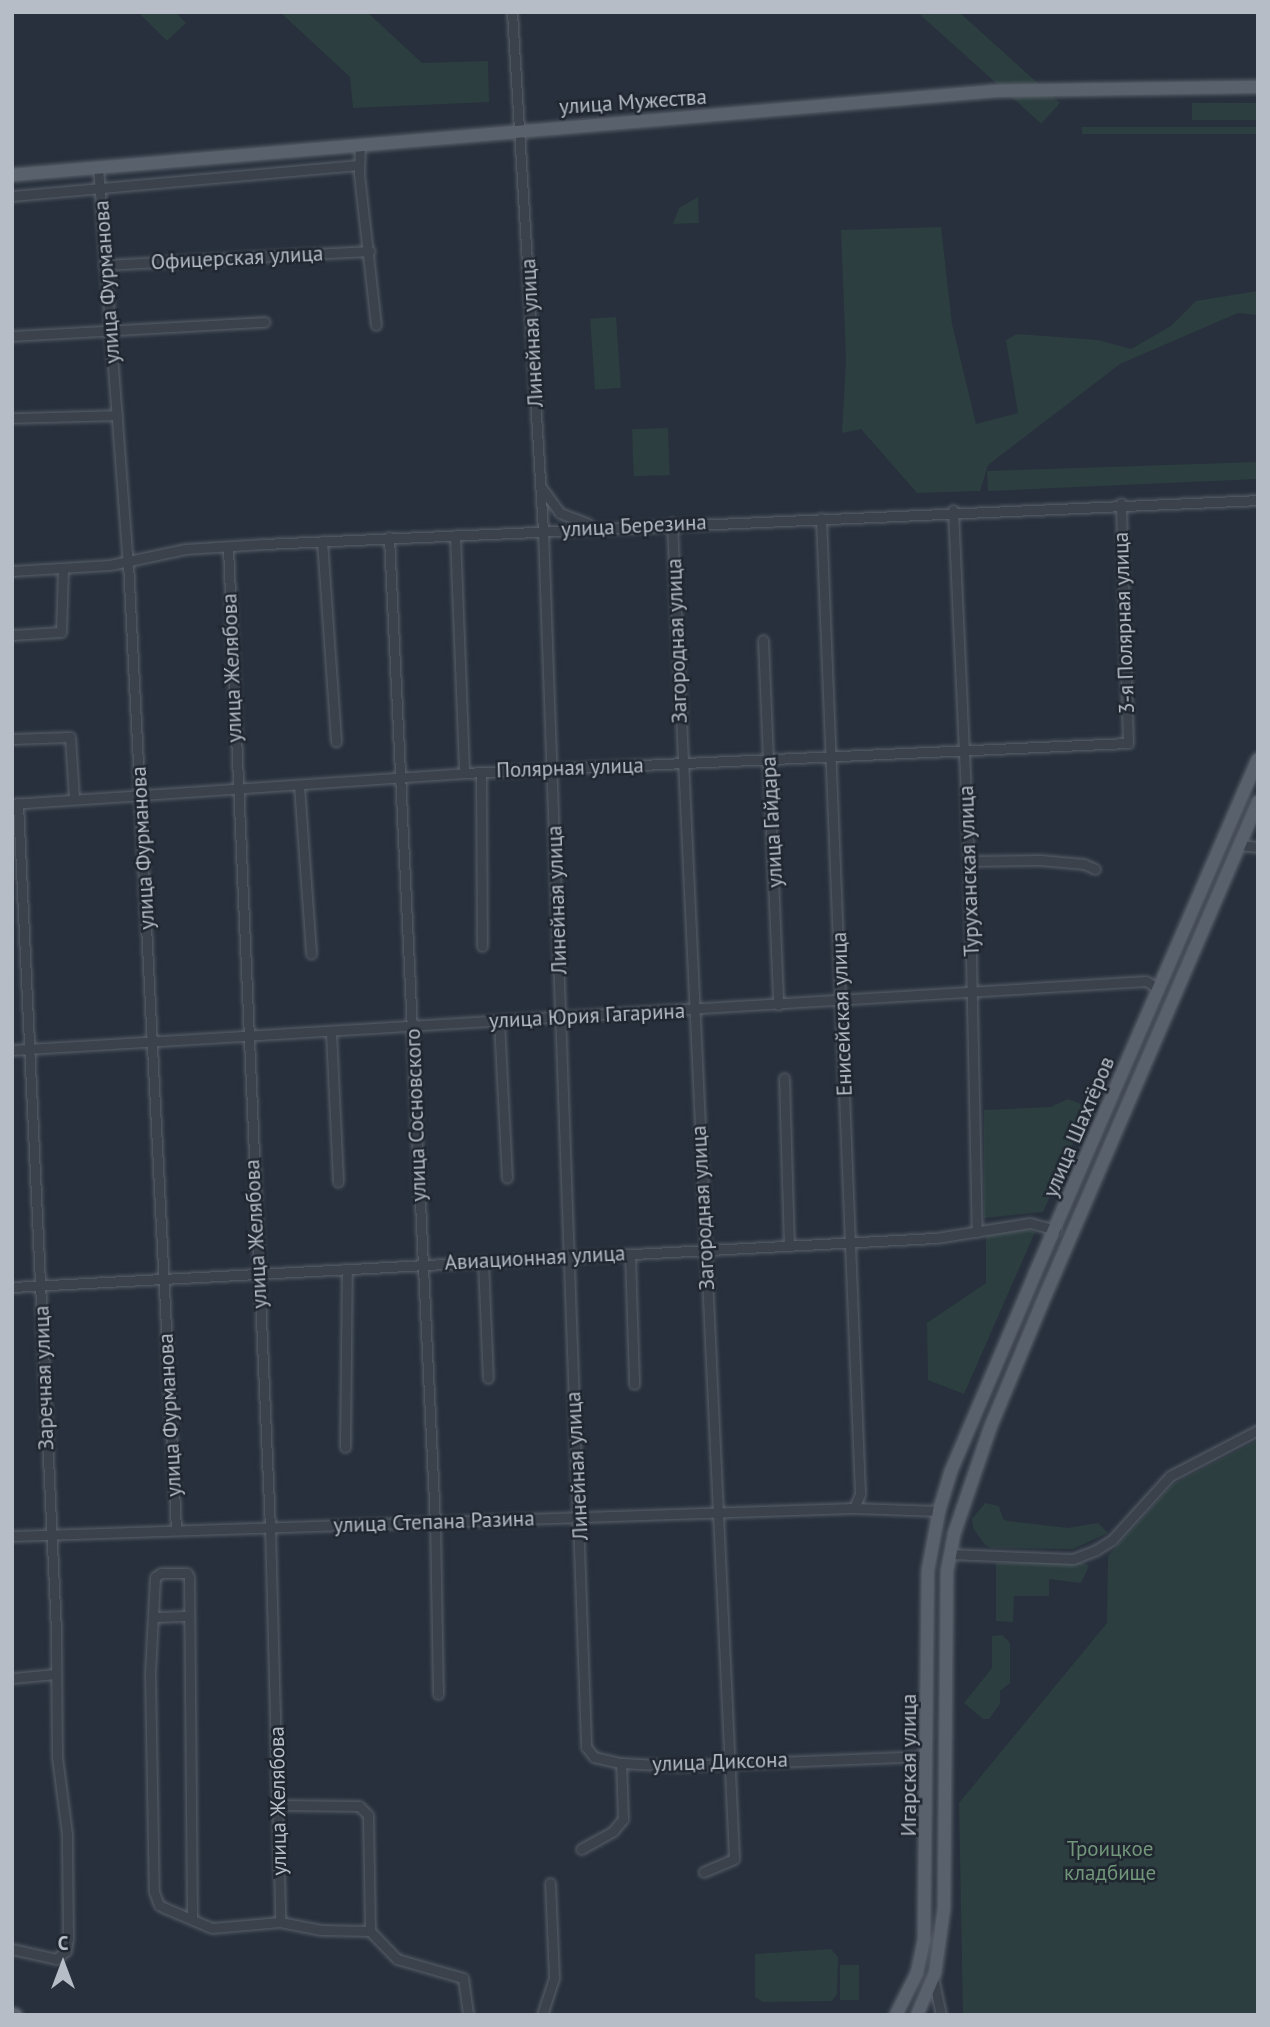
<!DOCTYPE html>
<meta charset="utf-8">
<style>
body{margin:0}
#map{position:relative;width:1270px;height:2027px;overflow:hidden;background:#27303c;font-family:"PT Sans",sans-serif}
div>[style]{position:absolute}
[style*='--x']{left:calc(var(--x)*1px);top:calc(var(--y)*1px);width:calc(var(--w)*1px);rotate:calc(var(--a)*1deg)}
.green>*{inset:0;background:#2c3e3f;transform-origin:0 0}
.roads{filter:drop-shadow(0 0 2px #59606a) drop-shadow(0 0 2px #59606a)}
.minor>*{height:9px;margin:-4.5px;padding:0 4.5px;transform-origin:4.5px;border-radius:4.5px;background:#3b424c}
.major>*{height:12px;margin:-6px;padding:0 6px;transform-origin:6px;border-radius:6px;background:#59616c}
span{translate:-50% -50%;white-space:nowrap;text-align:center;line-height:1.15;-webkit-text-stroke:5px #202731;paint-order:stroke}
.street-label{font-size:21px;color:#b7bdc7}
.park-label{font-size:21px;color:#71967a}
.frame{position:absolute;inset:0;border:14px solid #b7bdc7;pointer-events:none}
.north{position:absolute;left:28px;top:1929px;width:70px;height:70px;-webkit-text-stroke:5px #202731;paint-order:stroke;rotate:0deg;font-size:19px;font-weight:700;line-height:28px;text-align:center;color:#b7bdc7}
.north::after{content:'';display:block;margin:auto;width:24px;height:32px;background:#b7bdc7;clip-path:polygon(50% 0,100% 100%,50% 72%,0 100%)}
</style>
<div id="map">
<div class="green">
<div style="clip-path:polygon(138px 12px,175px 12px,186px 23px,167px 41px)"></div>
<div style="clip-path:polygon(280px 12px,367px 12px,422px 63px,488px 61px,489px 102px,353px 108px,350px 77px)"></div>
<div style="left:1060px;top:103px;width:28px;height:234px;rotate:132deg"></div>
<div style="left:1192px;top:103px;width:66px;height:17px"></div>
<div style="left:1082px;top:127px;width:176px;height:7px"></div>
<div style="clip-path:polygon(698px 197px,699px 223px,673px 224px,679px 208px)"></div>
<div style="clip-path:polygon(941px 227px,952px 324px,976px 424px,1018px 413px,1006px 340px,1017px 334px,1098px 340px,1131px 349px,1171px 326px,1196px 301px,1258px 291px,1258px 315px,1238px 313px,1120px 364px,988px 465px,980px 491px,917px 493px,861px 429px,842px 433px,846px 361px,841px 230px)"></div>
<div style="left:616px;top:317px;width:71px;height:26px;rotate:86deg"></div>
<div style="left:668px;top:428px;width:47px;height:36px;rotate:88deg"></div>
<div style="clip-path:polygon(1258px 462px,1258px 479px,988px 491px,987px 471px)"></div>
<div style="clip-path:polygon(1068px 1099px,1089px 1107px,1043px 1212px,984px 1218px,984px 1110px,1051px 1107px)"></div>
<div style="clip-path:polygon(1026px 1229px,1035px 1232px,964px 1394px,928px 1380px,927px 1323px,986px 1283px,986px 1236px)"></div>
<div style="clip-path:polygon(1258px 1440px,1258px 2015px,963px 2015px,959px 1803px,1107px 1623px,1108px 1556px,1173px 1484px)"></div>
<div style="clip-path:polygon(985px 1503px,999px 1506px,1003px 1519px,1008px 1521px,1068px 1528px,1098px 1523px,1108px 1533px,1073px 1549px,992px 1548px,985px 1545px,973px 1528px,972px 1519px)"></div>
<div style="clip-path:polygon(996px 1563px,1084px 1563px,1089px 1566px,1081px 1583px,1049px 1579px,1049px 1596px,1014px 1596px,1013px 1622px,996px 1621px)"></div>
<div style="clip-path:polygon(1002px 1635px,1010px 1643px,1010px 1683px,1000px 1691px,1000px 1704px,989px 1719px,983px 1719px,964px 1703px,992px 1668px,992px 1636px)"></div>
<div style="clip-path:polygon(831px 1949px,838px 1957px,837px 1994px,832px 2001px,763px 2002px,755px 1997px,755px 1954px)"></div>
<div style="left:840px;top:1965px;width:19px;height:35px"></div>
</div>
<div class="roads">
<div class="minor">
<div style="--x:512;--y:12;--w:520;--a:86.58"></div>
<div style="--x:543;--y:531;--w:1217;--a:87.97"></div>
<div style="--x:586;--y:1747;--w:13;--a:51"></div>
<div style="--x:594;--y:1757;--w:28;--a:13"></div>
<div style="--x:360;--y:144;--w:30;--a:92"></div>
<div style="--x:359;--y:174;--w:152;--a:83.6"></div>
<div style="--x:98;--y:167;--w:396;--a:85.7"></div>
<div style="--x:128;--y:562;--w:969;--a:87.16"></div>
<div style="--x:12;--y:196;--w:348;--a:-5.1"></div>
<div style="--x:104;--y:265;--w:266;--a:-3"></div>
<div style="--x:12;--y:336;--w:253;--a:-3.2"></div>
<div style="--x:12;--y:418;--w:105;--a:-1.6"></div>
<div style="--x:541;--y:487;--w:32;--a:54"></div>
<div style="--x:560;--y:513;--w:30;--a:21"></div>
<div style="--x:953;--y:510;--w:351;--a:87.4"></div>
<div style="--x:969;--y:861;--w:371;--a:88.8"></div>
<div style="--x:821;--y:518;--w:977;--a:87.71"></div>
<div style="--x:860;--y:1494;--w:15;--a:113"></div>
<div style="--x:672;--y:523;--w:1337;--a:87.34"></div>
<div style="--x:734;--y:1859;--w:33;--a:157"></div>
<div style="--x:455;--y:535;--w:238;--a:87.8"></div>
<div style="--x:389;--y:537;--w:986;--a:87.33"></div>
<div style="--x:435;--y:1522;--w:172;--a:89"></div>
<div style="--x:322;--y:541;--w:201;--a:86"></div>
<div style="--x:228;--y:547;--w:981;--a:87.55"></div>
<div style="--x:270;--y:1527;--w:395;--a:88.5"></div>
<div style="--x:12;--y:571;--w:98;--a:-3.5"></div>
<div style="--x:110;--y:565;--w:77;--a:-12"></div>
<div style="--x:185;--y:549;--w:79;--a:-3.6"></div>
<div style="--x:264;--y:544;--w:995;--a:-2.53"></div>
<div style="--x:12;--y:635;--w:49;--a:-3.5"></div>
<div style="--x:61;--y:632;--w:62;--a:-88.2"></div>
<div style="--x:763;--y:640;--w:365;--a:87.6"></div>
<div style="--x:12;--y:739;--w:58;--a:-2"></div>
<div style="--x:70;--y:737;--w:61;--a:86.2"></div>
<div style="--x:481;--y:772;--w:174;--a:89.7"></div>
<div style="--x:299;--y:785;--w:169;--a:85.9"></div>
<div style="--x:12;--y:804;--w:453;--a:-3.9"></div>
<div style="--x:464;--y:773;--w:665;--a:-2.59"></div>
<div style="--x:1128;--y:743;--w:240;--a:-91.7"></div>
<div style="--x:1239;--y:845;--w:19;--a:6"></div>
<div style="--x:969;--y:861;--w:71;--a:-0.8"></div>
<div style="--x:1040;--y:860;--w:44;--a:5.2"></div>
<div style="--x:1084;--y:864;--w:12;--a:24"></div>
<div style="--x:499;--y:1021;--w:157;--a:87.1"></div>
<div style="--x:331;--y:1032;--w:150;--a:87.3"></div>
<div style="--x:12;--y:1050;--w:1136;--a:-3.48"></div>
<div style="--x:1146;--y:981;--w:15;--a:32"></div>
<div style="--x:784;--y:1078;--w:166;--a:88.3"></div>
<div style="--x:630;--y:1254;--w:130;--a:88.2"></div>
<div style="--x:483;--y:1261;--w:117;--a:87.6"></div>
<div style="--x:12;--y:1287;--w:925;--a:-3.04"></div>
<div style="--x:936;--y:1238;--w:95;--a:-9.1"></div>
<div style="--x:1030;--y:1223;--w:27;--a:15"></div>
<div style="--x:345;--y:1447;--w:178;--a:-89.4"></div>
<div style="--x:12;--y:1536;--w:842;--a:-1.9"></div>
<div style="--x:854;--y:1508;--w:85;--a:2"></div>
<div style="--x:949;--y:1554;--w:124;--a:2.3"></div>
<div style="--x:1073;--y:1559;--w:25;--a:-21"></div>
<div style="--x:1096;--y:1550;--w:19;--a:-32"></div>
<div style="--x:1112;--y:1540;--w:86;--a:-47.8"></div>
<div style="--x:1170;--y:1476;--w:99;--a:-27.6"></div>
<div style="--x:154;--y:1617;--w:33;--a:-2"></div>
<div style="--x:12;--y:1678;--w:44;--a:-5.2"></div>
<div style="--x:280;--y:1805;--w:79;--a:0.7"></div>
<div style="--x:359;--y:1806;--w:13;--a:45"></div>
<div style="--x:368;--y:1815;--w:116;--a:89"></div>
<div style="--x:581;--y:1849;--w:37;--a:-29"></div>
<div style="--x:613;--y:1831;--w:16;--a:-50"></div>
<div style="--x:623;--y:1819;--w:56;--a:-92"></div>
<div style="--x:621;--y:1763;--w:57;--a:3"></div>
<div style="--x:678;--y:1766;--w:249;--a:-2.3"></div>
<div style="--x:192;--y:1919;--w:342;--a:-90.5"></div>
<div style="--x:189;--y:1577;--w:4;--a:-117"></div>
<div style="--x:187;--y:1573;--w:26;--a:180"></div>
<div style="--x:161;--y:1573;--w:7;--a:146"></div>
<div style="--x:155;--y:1577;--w:96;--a:93"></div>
<div style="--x:150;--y:1673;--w:219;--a:89"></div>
<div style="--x:154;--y:1892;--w:14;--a:69"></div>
<div style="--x:159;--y:1905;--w:7;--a:27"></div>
<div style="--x:165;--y:1908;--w:46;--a:23.2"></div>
<div style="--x:207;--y:1926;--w:5;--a:22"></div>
<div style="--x:212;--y:1928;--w:68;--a:-5"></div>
<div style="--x:280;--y:1922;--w:42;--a:11"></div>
<div style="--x:321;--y:1930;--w:49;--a:1.2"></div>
<div style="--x:370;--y:1931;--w:39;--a:46"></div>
<div style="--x:397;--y:1959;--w:69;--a:16.1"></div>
<div style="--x:463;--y:1978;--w:37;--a:82"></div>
<div style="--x:12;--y:1949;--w:45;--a:12.8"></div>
<div style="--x:56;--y:1959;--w:13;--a:-39"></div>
<div style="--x:66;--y:1951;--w:13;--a:-81"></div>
<div style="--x:68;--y:1938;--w:104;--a:-90.6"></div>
<div style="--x:67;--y:1834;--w:78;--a:-97.4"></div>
<div style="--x:57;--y:1757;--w:126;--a:-90.5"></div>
<div style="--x:56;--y:1631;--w:829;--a:-92.63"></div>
<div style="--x:933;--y:1977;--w:39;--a:78"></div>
<div style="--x:542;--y:2015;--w:40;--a:-72"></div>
<div style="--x:554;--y:1977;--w:94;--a:-92.4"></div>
</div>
<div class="major">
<div style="--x:12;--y:175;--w:987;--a:-4.88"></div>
<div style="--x:995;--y:91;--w:263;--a:-0.9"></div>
<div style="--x:12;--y:2014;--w:4;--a:14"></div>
<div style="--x:896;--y:2015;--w:47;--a:-63.4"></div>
<div style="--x:917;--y:1973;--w:35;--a:-78"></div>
<div style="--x:924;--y:1939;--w:369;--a:-89.4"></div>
<div style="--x:928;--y:1570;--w:60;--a:-79.4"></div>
<div style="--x:939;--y:1511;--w:42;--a:-73.3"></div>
<div style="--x:951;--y:1471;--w:212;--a:-66.9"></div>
<div style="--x:1034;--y:1276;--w:563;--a:-66.57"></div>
<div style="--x:917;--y:2015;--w:46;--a:-66.8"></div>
<div style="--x:935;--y:1973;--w:66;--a:-82.1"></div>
<div style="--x:944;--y:1908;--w:337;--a:-89.5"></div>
<div style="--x:947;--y:1571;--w:38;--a:-79"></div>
<div style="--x:954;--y:1534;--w:112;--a:-71.2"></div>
<div style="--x:990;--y:1428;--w:135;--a:-67.4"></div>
<div style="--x:1042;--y:1303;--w:546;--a:-66.68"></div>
</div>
</div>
<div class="street-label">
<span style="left:633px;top:102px;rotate:-4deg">улица Мужества</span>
<span style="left:237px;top:258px;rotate:-3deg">Офицерская улица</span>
<span style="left:107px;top:282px;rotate:-94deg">улица Фурманова</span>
<span style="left:532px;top:333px;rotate:-93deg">Линейная улица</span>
<span style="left:634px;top:526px;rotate:-3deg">улица Березина</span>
<span style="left:1124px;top:623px;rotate:-92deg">3-я Полярная улица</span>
<span style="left:677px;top:641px;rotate:-92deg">Загородная улица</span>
<span style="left:232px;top:668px;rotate:-92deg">улица Желябова</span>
<span style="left:570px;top:768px;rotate:-2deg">Полярная улица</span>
<span style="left:772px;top:822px;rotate:-93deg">улица Гайдара</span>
<span style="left:143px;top:848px;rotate:-93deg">улица Фурманова</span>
<span style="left:969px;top:871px;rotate:-92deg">Туруханская улица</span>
<span style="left:557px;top:900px;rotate:-92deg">Линейная улица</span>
<span style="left:842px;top:1014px;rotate:-92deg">Енисейская улица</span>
<span style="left:587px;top:1016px;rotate:-3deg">улица Юрия Гагарина</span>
<span style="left:416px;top:1115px;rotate:-92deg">улица Сосновского</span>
<span style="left:1079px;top:1127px;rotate:-67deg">улица Шахтёров</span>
<span style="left:703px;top:1208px;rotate:-93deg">Загородная улица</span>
<span style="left:256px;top:1234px;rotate:-93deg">улица Желябова</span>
<span style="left:535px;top:1258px;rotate:-3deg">Авиационная улица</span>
<span style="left:44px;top:1378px;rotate:-92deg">Заречная улица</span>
<span style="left:170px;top:1415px;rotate:-93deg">улица Фурманова</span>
<span style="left:577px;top:1466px;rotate:-93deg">Линейная улица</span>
<span style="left:434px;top:1522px;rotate:-2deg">улица Степана Разина</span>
<span style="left:720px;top:1762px;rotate:-2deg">улица Диксона</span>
<span style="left:909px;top:1765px;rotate:-90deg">Игарская улица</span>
<span style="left:278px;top:1801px;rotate:-91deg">улица Желябова</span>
</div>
<div class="park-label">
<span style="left:1110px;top:1861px">Троицкое<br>кладбище</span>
</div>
<div class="frame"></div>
<div class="north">С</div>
</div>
